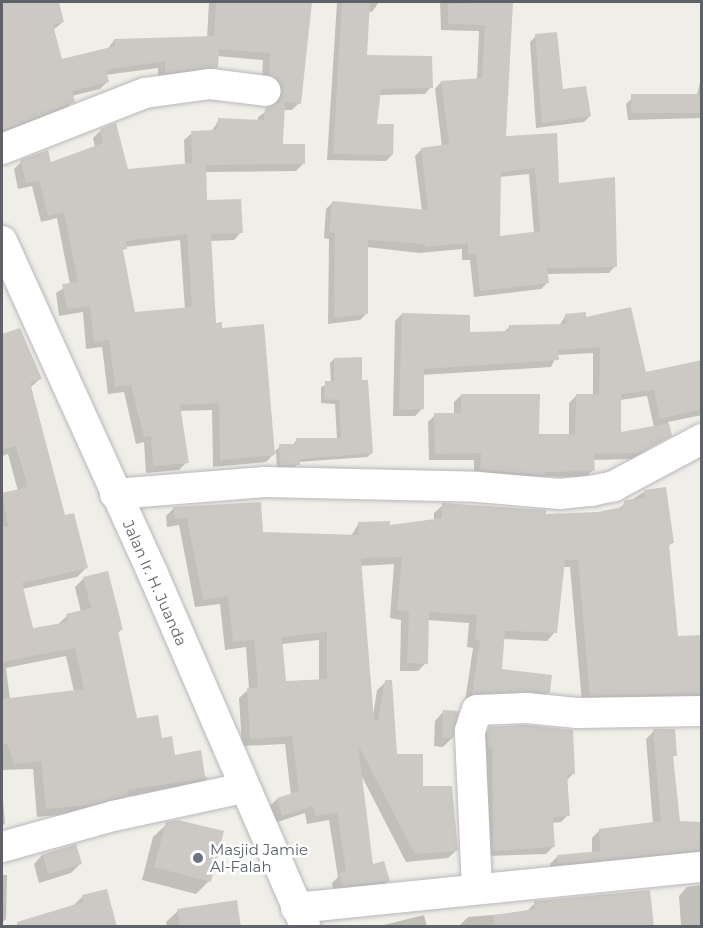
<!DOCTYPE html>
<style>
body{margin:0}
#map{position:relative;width:703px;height:928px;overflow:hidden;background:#f0efe7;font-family:Montserrat,sans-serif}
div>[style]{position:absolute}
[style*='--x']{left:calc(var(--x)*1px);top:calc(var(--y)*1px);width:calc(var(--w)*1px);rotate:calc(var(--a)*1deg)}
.shadow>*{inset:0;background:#0003}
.building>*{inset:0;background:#ccc9c4;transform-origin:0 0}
.roads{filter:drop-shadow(0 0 2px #b7b8bd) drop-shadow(0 0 2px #b7b8bd)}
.minor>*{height:30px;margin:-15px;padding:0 15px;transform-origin:15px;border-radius:15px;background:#fff}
.dots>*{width:16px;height:16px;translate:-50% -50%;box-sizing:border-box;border:3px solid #fff;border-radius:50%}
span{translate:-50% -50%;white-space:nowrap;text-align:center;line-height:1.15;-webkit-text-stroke:5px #fff;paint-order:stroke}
.street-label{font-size:15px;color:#5e6167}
.worship-label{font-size:15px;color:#5b616d}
.left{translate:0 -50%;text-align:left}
.frame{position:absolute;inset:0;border:3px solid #5e6167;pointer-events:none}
</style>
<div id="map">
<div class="shadow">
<div style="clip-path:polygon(evenodd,2px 2px,57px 2px,63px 22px,53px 30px,61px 61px,107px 50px,114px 40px,207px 38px,209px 2px,286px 2px,285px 39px,299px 103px,292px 110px,283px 110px,281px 145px,303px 164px,296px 171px,204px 172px,205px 202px,241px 232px,234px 240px,210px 241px,215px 324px,221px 330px,274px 452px,280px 446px,293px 445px,297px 439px,337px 439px,335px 404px,321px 403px,321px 387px,331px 383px,330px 363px,334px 359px,361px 381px,372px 453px,367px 457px,298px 462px,294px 469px,277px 469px,276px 452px,266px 462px,213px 467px,212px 410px,179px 411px,187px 462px,179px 470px,146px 473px,144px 442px,136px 444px,124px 392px,108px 394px,102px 347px,86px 349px,83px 312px,59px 316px,56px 293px,70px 284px,57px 218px,41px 222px,32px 186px,18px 189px,14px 169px,21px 162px,49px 164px,95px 147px,93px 138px,100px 131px,127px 171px,185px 165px,184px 140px,192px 133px,211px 132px,219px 120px,258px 122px,258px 117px,274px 106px,275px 93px,262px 82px,263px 60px,217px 56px,216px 67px,209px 75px,158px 80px,158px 68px,105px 75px,107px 82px,100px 89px,72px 96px,73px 101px,66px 109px,2px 134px,2px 2px,180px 240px,185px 309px,134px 313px,122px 252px,125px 247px,180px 240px)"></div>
<div style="clip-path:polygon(337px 2px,379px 2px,372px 12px,368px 11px,365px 56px,431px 87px,425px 94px,379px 95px,376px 125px,392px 155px,386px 161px,327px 160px)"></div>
<div style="clip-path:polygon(evenodd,440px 2px,526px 2px,512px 2px,504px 138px,557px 184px,615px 266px,609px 273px,546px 274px,547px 283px,541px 289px,474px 297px,470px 260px,462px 260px,462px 249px,419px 253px,367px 247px,367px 313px,360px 320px,328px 324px,329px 239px,324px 238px,326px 209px,333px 202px,422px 211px,415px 156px,422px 149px,442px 147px,435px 89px,441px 82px,477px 80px,479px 31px,441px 30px,440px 2px,529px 174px,534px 233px,498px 238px,499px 177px,529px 174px)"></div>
<div style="clip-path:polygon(536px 36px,562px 91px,590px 116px,584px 122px,536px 128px,530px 42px)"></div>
<div style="clip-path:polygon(702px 74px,702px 118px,628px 120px,626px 104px,632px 98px,697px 95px)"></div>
<div style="clip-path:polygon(evenodd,402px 314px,468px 334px,503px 333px,509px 327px,559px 326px,566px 315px,585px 319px,644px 374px,702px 361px,702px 415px,668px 422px,670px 435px,632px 459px,593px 460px,593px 470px,586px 477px,474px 476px,474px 460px,429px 460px,428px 422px,435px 415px,454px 415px,454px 402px,461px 395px,537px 435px,569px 435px,569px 403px,576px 396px,593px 396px,593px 353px,557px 355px,551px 367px,422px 375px,422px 409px,415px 416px,393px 416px,395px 321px,402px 314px,647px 396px,654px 427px,619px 434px,620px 400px,647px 396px)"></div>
<div style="clip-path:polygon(evenodd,19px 330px,40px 379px,31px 387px,64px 517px,86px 568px,77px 577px,22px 589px,32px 630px,57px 625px,67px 616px,81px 612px,75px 587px,84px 578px,121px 630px,117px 634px,136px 720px,160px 739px,174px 757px,207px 778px,199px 786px,125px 797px,118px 803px,80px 813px,37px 817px,33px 769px,2px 770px,2px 494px,18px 491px,8px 454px,2px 456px,2px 335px,19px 330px,66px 656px,74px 692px,10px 700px,6px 668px,66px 656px)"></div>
<div style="clip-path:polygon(evenodd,644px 492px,672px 542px,668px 547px,677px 637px,702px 636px,702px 699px,582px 703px,570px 567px,562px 567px,555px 632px,547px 641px,503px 639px,501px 671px,548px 692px,540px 701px,465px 702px,473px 648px,467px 647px,469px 623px,427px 620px,426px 663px,418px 671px,400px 671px,401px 620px,390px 618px,394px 564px,360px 566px,373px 716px,377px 690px,386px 682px,396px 756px,421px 788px,457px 850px,448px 858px,406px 862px,360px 773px,372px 866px,388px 881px,380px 889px,334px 894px,332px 883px,338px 877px,329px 820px,307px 824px,305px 813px,274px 823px,269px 807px,277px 799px,291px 795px,285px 744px,242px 746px,239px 698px,249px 689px,246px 647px,225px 650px,220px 604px,195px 607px,179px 525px,167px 527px,166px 516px,174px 508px,262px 534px,351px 536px,359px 523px,389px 527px,434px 521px,434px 513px,443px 505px,545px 516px,598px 513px,617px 509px,644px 492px,319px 640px,319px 681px,285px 683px,282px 644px,319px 640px)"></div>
<div style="clip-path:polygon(443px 712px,452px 738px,443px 747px,434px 746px,435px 721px)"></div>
<div style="clip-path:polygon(490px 728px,574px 773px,566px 781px,568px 815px,561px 822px,552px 823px,554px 846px,546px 854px,486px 856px,483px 736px)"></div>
<div style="clip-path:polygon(654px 731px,675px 755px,672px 758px,679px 823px,702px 824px,702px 858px,550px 872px,550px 864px,558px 856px,592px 853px,592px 838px,600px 830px,653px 824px,646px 739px)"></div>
<div style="clip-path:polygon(2px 790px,5px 823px,2px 827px)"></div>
<div style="clip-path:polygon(167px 824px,209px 881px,196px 894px,142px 880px,153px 837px)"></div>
<div style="clip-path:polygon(42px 855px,80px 864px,71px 873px,39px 883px,34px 864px)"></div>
<div style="clip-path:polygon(2px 875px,7px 875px,6px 919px,2px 923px)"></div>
<div style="clip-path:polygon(702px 885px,702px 926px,681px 926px,679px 896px,687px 887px)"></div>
<div style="clip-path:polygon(83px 896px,115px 926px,74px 905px)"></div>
<div style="clip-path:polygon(535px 903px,653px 926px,459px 926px,468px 917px,526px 912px)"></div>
<div style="clip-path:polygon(178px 911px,239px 926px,167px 926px,166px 922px)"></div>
<div style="clip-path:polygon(424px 915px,427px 926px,380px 926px)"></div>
</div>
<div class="building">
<div style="clip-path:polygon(evenodd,2px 2px,59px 2px,64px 22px,53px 25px,62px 59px,115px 46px,114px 39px,214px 36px,216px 2px,312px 2px,301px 104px,285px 102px,283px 144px,305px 144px,305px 164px,206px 165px,207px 200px,241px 199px,243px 233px,211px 234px,216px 323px,222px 322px,222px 328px,264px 324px,275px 455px,220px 460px,219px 403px,180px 405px,189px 463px,153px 466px,151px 436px,144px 437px,131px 385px,115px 387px,109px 340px,94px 342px,90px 306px,67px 309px,62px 284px,78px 282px,64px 212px,48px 216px,39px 180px,26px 183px,20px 160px,48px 150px,51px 162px,103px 143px,100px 129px,116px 123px,128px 169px,192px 163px,191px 131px,217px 130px,218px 118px,264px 120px,265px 108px,280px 101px,282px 85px,269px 74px,270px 53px,219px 49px,218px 68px,165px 73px,165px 61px,106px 70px,109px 82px,72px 91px,75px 102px,2px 131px,2px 2px,187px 234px,192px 307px,135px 312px,123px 250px,127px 249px,126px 241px,187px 234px)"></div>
<div style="clip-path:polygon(342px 2px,370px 2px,367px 55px,432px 56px,433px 88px,381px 89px,377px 124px,394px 124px,393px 155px,333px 154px)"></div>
<div style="clip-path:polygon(evenodd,513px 2px,506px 136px,557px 133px,559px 183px,615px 177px,617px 267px,547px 268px,549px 283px,480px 291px,476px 254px,468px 254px,468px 243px,425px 247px,425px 244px,368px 240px,368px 314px,334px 318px,335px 233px,329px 232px,332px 201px,428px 210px,421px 148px,449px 144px,441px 81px,482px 78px,485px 25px,448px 24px,448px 4px,513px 2px,535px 168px,540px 231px,500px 236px,501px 172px,535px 168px)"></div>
<div style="clip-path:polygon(557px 32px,563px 89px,586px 86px,591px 116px,542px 123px,535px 34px)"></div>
<div style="left:702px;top:94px;width:19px;height:71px;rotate:90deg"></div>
<div style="clip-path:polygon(631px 307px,646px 372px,702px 360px,702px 409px,660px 419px,654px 390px,621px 394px,621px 432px,669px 423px,672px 436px,640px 453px,594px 454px,595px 471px,545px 472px,545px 475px,480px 470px,481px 453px,435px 454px,434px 413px,461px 413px,461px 394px,540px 394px,539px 434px,575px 434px,576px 394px,599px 394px,600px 347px,558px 350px,559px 360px,424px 369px,424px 409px,399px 410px,402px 313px,470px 315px,470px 332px,509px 331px,509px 325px,566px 324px,565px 314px,586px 312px,586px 317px)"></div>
<div style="clip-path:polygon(20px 328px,42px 379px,30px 383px,65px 515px,74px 513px,88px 568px,22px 583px,33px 628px,68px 622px,66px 614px,91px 608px,83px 577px,108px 571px,123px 630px,118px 631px,137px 718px,158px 715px,162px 738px,172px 736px,175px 755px,201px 750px,205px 776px,209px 778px,127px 790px,128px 795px,90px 805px,46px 809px,41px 761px,14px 764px,7px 744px,2px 744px,2px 699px,84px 689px,75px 648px,2px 662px,2px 527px,8px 526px,2px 493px,28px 487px,16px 446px,2px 450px,2px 334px)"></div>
<div style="clip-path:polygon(362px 357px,362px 380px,368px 380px,373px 453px,300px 459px,300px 465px,280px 465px,279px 444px,296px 444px,296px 438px,341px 438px,339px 400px,324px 399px,325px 381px,334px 381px,334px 358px)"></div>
<div style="clip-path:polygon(evenodd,666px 487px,674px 543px,669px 544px,678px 636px,702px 635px,702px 693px,590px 696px,578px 560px,565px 560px,557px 633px,505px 631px,502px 669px,552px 675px,550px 693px,472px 694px,480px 640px,475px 639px,477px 615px,429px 612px,428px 664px,407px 663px,409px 612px,397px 610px,402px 557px,361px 558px,374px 721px,378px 721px,385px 680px,392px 680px,397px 754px,423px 754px,423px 786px,452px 786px,458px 851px,415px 854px,358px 745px,373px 864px,384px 861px,390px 881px,342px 886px,339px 873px,346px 871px,337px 813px,315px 816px,313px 806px,282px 816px,277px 798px,299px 791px,292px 736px,250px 739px,247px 688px,258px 687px,254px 640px,233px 642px,228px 596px,203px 600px,187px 518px,175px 519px,173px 507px,261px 502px,263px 532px,359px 535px,358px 522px,390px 521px,390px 525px,442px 518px,442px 503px,546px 510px,546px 514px,598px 512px,622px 507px,625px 500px,645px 498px,644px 490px,666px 487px,327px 632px,327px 679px,286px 681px,282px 637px,327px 632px)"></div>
<div style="clip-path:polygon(443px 710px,459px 711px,453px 738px,442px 738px)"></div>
<div style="clip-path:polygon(526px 725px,573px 730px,575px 774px,567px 774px,570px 816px,553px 817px,555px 847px,493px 851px,492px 748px,488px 747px,487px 733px,490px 727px)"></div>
<div style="clip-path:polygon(653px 729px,675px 729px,677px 756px,673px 756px,680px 821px,700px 822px,699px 850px,558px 864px,557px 855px,600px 851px,599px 829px,661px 821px)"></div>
<div style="clip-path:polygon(178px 820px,224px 831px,211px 882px,154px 867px,166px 822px)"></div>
<div style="left:76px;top:844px;width:21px;height:35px;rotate:73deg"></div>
<div style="clip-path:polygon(107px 889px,117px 927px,17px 927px,17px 922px,83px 902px,82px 895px)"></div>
<div style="clip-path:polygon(650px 890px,654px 927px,494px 927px,494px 915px,535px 909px,534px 901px)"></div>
<div style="clip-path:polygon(237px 900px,241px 927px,180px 927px,177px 909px)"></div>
</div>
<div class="roads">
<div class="minor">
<div style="--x:2;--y:149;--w:154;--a:-21.4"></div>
<div style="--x:145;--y:93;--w:66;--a:-7.9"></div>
<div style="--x:210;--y:84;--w:56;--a:7.1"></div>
<div style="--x:2;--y:241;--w:366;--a:65.6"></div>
<div style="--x:153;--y:574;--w:383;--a:66.6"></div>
<div style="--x:115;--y:494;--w:150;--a:-4.6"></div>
<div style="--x:265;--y:482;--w:213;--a:1.3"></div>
<div style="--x:478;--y:487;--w:82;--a:4.9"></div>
<div style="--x:560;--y:494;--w:31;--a:-6"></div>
<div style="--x:591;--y:491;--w:24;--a:-12"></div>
<div style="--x:614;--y:486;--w:100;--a:-28.1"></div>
<div style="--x:2;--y:847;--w:115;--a:-15.6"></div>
<div style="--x:113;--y:816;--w:134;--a:-12.1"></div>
<div style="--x:477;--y:888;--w:157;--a:-92.6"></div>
<div style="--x:470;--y:731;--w:22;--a:-72"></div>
<div style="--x:477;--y:710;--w:50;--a:-2.3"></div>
<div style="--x:527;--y:708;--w:50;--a:5.7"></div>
<div style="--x:577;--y:713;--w:125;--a:-0.9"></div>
<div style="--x:296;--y:908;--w:408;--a:-5.8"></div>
</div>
</div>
<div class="dots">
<div style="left:198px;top:858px;background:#6b7280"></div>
</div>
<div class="street-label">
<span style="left:155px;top:583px;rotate:66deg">Jalan Ir. H. Juanda</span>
</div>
<div class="worship-label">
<span class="left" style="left:210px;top:858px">Masjid Jamie<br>Al-Falah</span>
</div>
<div class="frame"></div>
</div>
